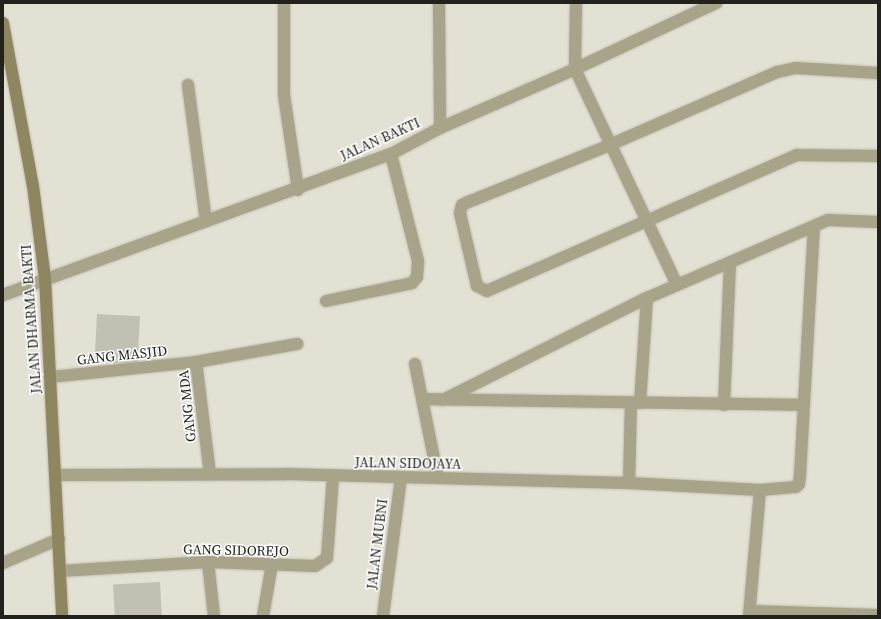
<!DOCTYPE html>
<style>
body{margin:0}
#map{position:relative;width:881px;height:619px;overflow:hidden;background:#e3e1d3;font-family:"Source Serif 4",serif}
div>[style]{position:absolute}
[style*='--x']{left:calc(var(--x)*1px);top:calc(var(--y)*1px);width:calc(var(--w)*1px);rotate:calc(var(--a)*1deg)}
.building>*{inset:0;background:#c2c0b3;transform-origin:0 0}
.roads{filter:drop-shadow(0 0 1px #c0beb2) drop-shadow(0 0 1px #c0beb2)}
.minor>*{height:12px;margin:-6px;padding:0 6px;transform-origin:6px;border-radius:6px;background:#a8a489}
.secondary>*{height:12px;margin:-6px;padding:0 6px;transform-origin:6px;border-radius:6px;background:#8d865e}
span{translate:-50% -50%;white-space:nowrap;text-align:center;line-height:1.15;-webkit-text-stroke:3px #fff;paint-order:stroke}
.street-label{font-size:14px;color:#22211c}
.frame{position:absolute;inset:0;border:4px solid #22211c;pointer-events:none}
</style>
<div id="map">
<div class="building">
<div style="left:97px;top:314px;width:43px;height:48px;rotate:3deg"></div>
<div style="left:160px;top:582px;width:34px;height:47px;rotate:87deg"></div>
</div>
<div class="roads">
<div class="minor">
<div style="--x:284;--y:3;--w:92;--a:90"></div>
<div style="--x:284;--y:95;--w:96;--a:81.6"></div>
<div style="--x:439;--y:3;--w:125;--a:89.5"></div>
<div style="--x:576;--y:3;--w:66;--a:90.9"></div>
<div style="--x:575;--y:69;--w:239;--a:64.7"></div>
<div style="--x:878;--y:73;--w:82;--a:-176.5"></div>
<div style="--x:796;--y:68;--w:19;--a:168"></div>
<div style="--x:777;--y:72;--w:182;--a:156.4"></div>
<div style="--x:610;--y:145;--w:155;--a:158.1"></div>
<div style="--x:466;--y:203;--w:4;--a:153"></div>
<div style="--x:462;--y:205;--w:8;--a:104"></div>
<div style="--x:460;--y:213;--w:75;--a:76.9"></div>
<div style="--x:477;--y:286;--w:11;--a:27"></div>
<div style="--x:487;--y:291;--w:339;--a:-23.7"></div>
<div style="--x:797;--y:155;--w:81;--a:0.7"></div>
<div style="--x:188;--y:85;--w:137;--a:82.5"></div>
<div style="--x:3;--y:295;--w:413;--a:-20"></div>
<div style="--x:391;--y:154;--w:55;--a:-28"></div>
<div style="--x:440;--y:128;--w:147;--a:-23.6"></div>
<div style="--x:575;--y:69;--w:156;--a:-25.1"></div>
<div style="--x:326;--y:301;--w:88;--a:-11.8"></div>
<div style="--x:412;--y:283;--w:8;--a:-50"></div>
<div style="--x:417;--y:277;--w:16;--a:-86"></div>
<div style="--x:418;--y:261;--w:110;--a:-104.2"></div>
<div style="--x:415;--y:364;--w:116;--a:78.6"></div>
<div style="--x:51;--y:377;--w:146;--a:-5.9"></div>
<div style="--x:422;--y:399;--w:382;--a:0.9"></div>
<div style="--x:443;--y:400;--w:228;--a:-26.6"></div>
<div style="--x:647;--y:298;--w:197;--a:-23.3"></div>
<div style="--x:828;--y:220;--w:50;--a:2.3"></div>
<div style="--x:640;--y:403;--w:105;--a:-86.2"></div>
<div style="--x:724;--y:405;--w:142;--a:-87.6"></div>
<div style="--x:210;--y:474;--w:113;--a:-97.1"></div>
<div style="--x:196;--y:362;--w:103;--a:-10.1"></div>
<div style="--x:56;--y:475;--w:230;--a:-0.2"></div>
<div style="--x:286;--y:474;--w:343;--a:1.5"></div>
<div style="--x:629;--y:483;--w:131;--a:3.1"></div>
<div style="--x:760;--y:490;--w:36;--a:-5"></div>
<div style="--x:796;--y:487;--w:4;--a:-45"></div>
<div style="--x:799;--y:484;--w:9;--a:-84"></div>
<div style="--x:800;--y:475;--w:249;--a:-86.8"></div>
<div style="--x:629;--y:483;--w:80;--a:-88.6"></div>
<div style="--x:208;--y:562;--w:54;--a:83.7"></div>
<div style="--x:3;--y:563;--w:61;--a:-23.2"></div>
<div style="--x:60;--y:571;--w:148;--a:-3.5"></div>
<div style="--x:208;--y:562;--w:107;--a:2.1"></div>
<div style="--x:315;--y:566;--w:14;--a:-34"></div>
<div style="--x:327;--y:558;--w:81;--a:-85.8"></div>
<div style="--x:750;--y:611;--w:128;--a:1.8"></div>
<div style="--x:263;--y:616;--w:53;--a:-80.2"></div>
<div style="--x:383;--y:616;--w:140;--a:-82.6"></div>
<div style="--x:749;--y:616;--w:126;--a:-85"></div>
</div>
<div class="secondary">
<div style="--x:3;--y:23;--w:166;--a:79.6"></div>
<div style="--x:33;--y:186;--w:93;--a:82.6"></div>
<div style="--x:45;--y:278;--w:338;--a:87.1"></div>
</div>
</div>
<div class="street-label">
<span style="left:380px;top:139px;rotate:-24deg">JALAN BAKTI</span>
<span style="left:31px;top:319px;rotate:-94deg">JALAN DHARMA BAKTI</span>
<span style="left:122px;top:355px;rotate:-6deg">GANG MASJID</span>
<span style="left:187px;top:406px;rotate:-96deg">GANG MDA</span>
<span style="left:408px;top:463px;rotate:1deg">JALAN SIDOJAYA</span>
<span style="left:377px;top:544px;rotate:-83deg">JALAN MUBNI</span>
<span style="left:236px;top:550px;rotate:1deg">GANG SIDOREJO</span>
</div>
<div class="frame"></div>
</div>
